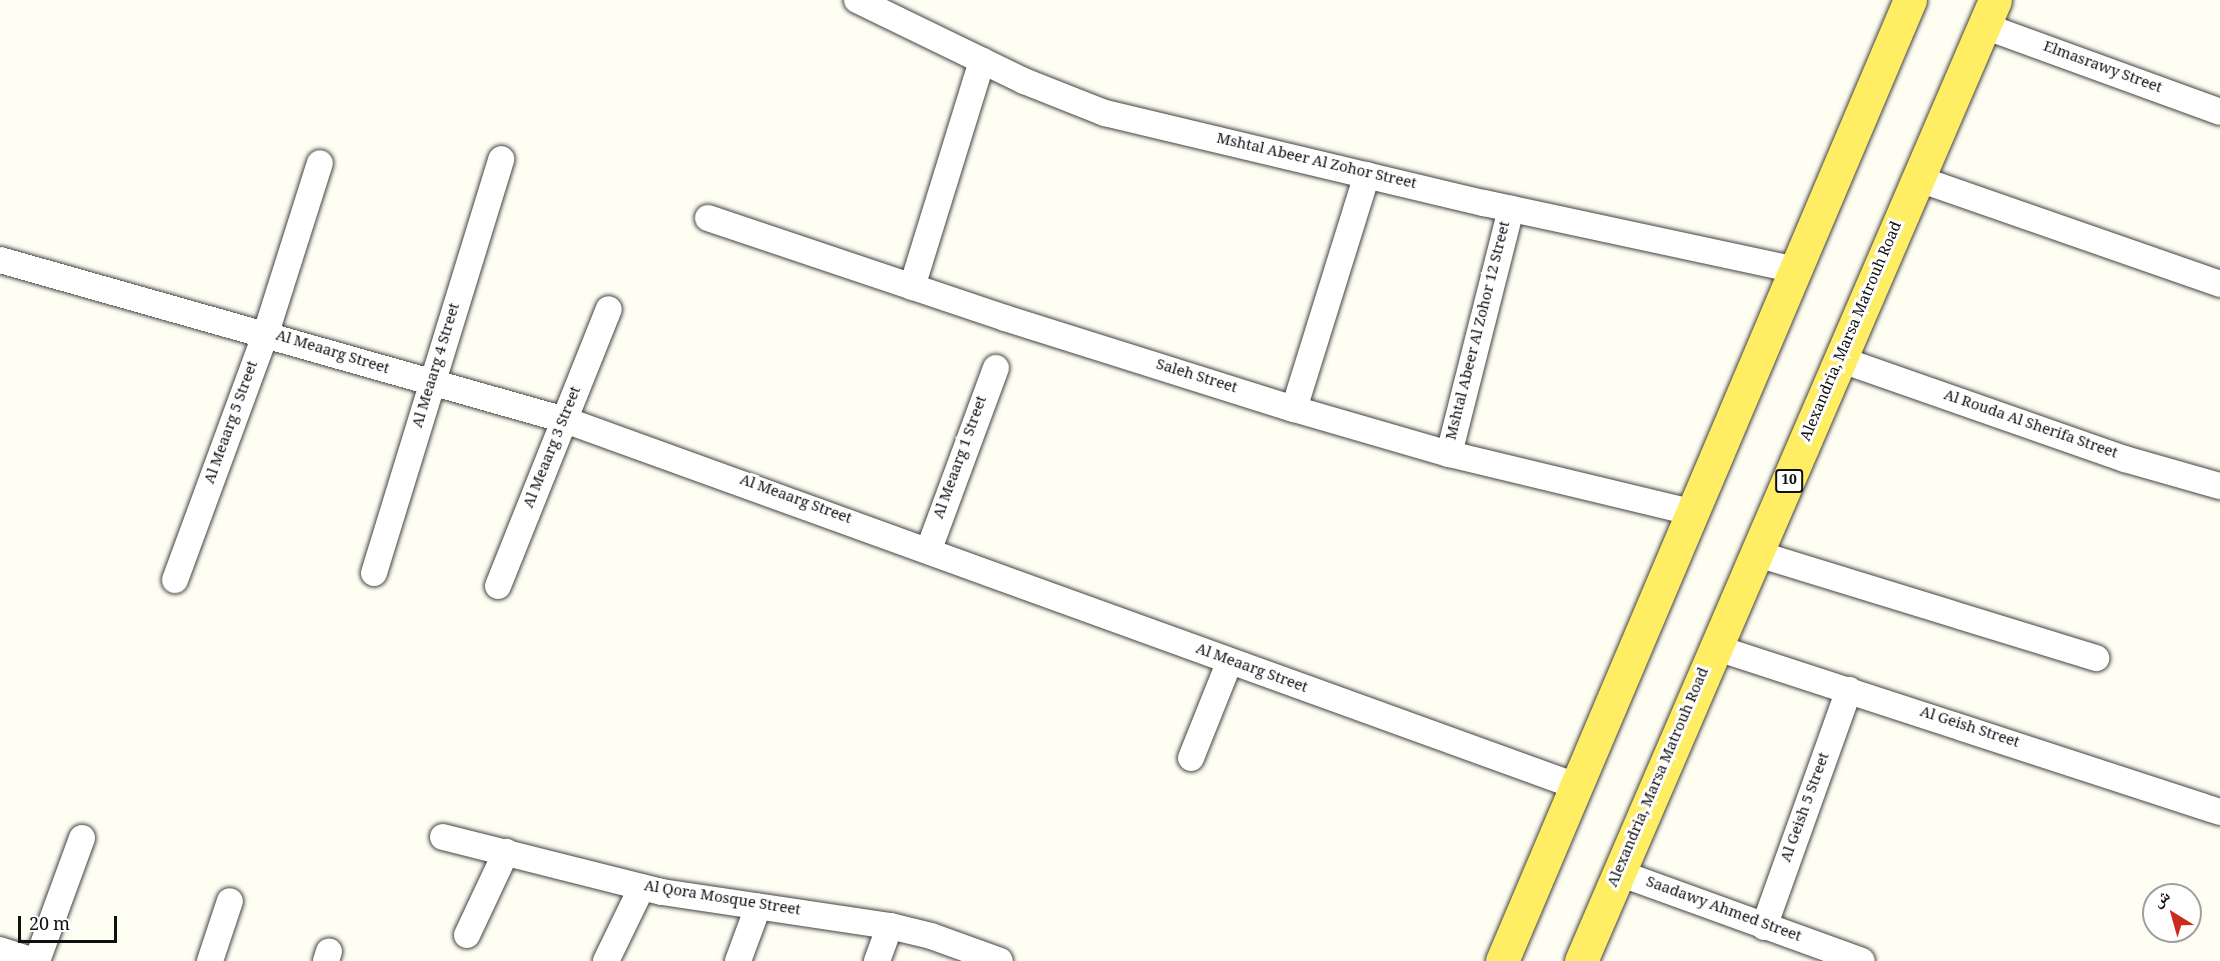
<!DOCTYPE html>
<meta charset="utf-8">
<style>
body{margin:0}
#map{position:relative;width:2220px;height:961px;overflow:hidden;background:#fffef3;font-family:Georgia,"Noto Naskh Arabic",serif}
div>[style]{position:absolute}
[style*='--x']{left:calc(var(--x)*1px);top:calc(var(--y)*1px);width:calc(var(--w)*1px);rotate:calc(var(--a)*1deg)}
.roads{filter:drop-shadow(0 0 2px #434343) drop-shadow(0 0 2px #434343)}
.minor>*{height:26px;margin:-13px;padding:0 13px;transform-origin:13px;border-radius:13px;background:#fff}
.primary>*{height:33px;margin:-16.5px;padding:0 16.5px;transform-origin:16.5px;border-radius:16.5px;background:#ffed63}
span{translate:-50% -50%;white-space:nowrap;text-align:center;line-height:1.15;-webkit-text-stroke:6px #fff;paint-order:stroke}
.shield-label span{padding:2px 4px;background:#fff;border:2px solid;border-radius:4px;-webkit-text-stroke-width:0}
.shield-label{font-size:14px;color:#101010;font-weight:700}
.street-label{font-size:15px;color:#101010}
.north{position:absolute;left:2142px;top:883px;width:60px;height:60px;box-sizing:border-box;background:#fff;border:2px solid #9f9f9f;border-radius:50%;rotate:323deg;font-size:16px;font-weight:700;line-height:24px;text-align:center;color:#101010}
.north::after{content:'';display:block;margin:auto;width:21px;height:27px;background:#cb2b1d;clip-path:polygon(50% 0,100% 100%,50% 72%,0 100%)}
.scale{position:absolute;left:18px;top:916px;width:99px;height:27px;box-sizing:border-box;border:3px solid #101010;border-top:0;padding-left:8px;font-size:18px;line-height:21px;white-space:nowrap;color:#101010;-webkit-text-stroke:4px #fff;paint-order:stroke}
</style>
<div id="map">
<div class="roads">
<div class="minor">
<div style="--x:857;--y:0;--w:186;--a:25.9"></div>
<div style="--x:1024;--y:81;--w:87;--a:21.6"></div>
<div style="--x:1105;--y:113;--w:390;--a:13.4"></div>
<div style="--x:1484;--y:203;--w:316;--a:12.1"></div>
<div style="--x:1984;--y:26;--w:251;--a:20"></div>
<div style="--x:1919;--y:179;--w:319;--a:19.2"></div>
<div style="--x:708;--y:218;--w:313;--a:18.6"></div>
<div style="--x:1005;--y:318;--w:303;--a:17.5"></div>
<div style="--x:1294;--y:409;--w:161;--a:16.2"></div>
<div style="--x:1449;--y:454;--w:249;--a:13.5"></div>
<div style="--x:0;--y:260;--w:587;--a:15.81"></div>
<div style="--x:565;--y:420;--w:1075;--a:19.9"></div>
<div style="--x:912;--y:287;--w:237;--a:-72.8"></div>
<div style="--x:1842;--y:360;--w:300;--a:19.3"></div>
<div style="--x:2125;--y:459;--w:99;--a:15.9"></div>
<div style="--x:1294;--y:409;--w:245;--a:-72.7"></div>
<div style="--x:1449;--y:454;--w:253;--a:-75.8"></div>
<div style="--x:929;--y:549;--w:193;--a:-69.7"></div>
<div style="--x:1758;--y:554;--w:354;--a:17.1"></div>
<div style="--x:374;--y:573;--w:433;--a:-72.9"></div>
<div style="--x:175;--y:580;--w:263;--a:-69.8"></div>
<div style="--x:266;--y:333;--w:178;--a:-72.4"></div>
<div style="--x:498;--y:586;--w:298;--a:-68.2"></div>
<div style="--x:1717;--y:648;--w:529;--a:18.06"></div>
<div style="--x:1191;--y:758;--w:102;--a:-68.2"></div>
<div style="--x:443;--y:837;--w:226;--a:14.1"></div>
<div style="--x:662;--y:892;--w:231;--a:8.5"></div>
<div style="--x:890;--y:926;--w:42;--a:13.7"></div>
<div style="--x:931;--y:936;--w:73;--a:19.9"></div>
<div style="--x:1619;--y:873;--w:258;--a:19.9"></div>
<div style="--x:1764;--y:927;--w:252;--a:-70.3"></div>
<div style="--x:467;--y:935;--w:92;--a:-64.8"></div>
<div style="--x:0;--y:950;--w:36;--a:18"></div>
<div style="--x:37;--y:961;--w:131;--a:-69.9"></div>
<div style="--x:210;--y:961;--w:63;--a:-71.6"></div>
<div style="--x:326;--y:961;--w:10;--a:-73"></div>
<div style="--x:606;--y:961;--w:82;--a:-64.1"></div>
<div style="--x:738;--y:961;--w:58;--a:-69.7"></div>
<div style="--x:877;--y:961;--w:37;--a:-70"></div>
</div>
<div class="primary">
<div style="--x:1502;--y:961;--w:1044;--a:-67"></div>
<div style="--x:1581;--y:961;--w:1046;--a:-66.69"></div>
</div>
</div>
<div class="shield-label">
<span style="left:1789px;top:481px">10</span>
</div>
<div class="street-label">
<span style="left:2102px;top:69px;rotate:20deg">Elmasrawy Street</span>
<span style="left:1316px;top:163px;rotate:13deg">Mshtal Abeer Al Zohor Street</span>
<span style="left:1480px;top:331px;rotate:-76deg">Mshtal Abeer Al Zohor 12 Street</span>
<span style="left:1853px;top:332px;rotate:-67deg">Alexandria, Marsa Matrouh Road</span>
<span style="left:332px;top:354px;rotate:17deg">Al Meaarg Street</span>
<span style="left:438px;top:366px;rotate:-73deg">Al Meaarg 4 Street</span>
<span style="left:1196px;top:378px;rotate:17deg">Saleh Street</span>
<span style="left:233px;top:423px;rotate:-70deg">Al Meaarg 5 Street</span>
<span style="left:2030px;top:426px;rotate:19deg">Al Rouda Al Sherifa Street</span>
<span style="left:554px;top:448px;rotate:-68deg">Al Meaarg 3 Street</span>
<span style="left:962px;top:458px;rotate:-70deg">Al Meaarg 1 Street</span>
<span style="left:795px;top:501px;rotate:20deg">Al Meaarg Street</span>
<span style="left:1251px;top:670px;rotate:20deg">Al Meaarg Street</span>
<span style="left:1969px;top:729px;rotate:18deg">Al Geish Street</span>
<span style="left:1660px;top:778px;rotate:-67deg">Alexandria, Marsa Matrouh Road</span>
<span style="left:1807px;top:808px;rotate:-70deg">Al Geish 5 Street</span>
<span style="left:722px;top:900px;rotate:9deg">Al Qora Mosque Street</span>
<span style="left:1723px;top:911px;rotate:20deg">Saadawy Ahmed Street</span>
</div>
<div class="north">ش</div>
<div class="scale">20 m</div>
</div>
